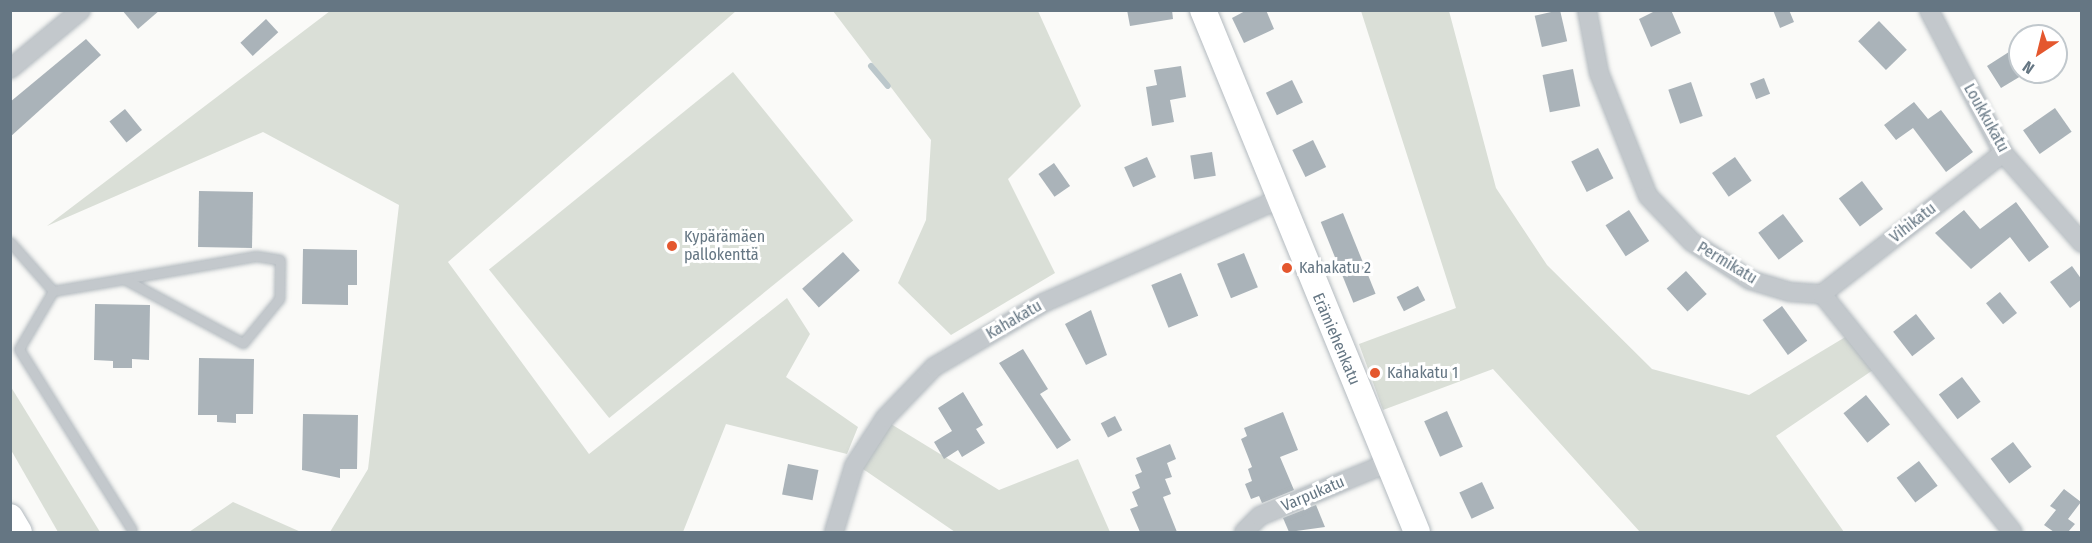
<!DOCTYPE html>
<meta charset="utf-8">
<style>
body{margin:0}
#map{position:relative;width:2092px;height:543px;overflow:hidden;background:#fafaf8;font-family:"Fira Sans Condensed",sans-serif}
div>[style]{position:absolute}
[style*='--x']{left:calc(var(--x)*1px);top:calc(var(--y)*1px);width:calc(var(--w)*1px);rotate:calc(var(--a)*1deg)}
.green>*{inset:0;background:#dadfd7;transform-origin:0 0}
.stream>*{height:6px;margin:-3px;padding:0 3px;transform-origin:3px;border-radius:3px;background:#bbc7cb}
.building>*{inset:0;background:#aab3b9;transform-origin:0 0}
.roads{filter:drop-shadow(0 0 2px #b3babf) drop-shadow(0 0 2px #b3babf)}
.lane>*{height:9px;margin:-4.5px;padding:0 4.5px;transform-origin:4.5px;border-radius:4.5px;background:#c3c8cc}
.street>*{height:18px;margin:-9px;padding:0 9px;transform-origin:9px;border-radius:9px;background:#c3c8cc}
.secondary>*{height:26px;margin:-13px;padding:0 13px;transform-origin:13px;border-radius:13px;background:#fff}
.dots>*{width:16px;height:16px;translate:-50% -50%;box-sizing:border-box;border:3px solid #fff;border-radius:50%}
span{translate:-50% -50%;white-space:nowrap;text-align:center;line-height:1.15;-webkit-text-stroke:6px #fff;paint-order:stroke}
.street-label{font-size:16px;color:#657683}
.poi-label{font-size:16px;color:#657683}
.left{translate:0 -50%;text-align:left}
.frame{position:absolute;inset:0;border:12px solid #657683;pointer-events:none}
.north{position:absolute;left:2008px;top:24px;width:60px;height:60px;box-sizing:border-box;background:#fff;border:2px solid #c1c8cd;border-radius:50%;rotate:215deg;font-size:16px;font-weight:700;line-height:24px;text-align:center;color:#657683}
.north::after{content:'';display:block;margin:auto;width:21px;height:27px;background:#e4572e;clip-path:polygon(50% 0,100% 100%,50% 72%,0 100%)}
</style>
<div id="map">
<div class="green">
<div style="clip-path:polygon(330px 11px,736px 11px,448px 262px,589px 454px,787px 298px,810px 334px,786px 377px,858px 427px,847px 454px,726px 424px,683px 532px,330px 532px,368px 469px,399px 205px,263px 132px,47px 226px)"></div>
<div style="clip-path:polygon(833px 11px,1038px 11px,1081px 106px,1008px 179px,1055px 273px,951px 335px,898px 283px,926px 220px,931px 140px)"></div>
<div style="clip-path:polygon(1361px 11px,1449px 11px,1496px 188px,1547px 265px,1652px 369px,1749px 395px,1847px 336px,1873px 370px,1776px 436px,1844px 532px,1640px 532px,1493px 369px,1383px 410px,1359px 344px,1456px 308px)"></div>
<div style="left:733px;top:72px;width:191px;height:314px;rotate:51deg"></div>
<div style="clip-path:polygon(10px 387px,11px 387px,100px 532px,58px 532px,11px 450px)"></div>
<div style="clip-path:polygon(891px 424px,999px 490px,1078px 459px,1110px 532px,955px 532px,863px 469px)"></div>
<div style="clip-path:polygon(233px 502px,301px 532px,302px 532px,189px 532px)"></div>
</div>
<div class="stream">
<div style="--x:871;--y:66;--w:26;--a:50"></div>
</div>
<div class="building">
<div style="clip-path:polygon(122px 10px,160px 10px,138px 29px)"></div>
<div style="clip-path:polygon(1127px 10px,1172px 10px,1173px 19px,1130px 26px)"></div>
<div style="clip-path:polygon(1247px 10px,1266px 10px,1274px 29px,1244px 43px,1232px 18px)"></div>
<div style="left:1560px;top:10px;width:32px;height:26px;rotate:77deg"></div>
<div style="clip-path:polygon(1657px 10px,1671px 10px,1681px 33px,1651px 47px,1639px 19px)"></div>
<div style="clip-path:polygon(1773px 10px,1789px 10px,1794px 22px,1780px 28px)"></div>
<div style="left:266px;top:19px;width:18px;height:35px;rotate:47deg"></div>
<div style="left:1879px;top:21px;width:40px;height:29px;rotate:46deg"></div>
<div style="clip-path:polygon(86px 39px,101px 55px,10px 137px,10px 102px)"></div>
<div style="clip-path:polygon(2012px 50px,2020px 72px,2026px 73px,2001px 88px,1987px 66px)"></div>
<div style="clip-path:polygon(1181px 66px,1186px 97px,1170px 100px,1174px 122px,1152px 126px,1146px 87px,1157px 85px,1154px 70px)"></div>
<div style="left:1573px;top:69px;width:38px;height:31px;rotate:79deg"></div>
<div style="left:1764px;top:78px;width:17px;height:15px;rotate:69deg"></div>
<div style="left:1292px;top:80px;width:25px;height:29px;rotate:64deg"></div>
<div style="left:1691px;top:82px;width:36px;height:24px;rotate:71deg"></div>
<div style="clip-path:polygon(1914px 102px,1928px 119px,1941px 110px,1973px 152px,1946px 172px,1913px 128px,1896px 140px,1884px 125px)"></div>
<div style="left:2055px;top:108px;width:29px;height:39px;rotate:55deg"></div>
<div style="left:125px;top:109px;width:27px;height:20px;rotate:51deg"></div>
<div style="left:1313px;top:140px;width:30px;height:23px;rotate:64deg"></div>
<div style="left:1598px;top:148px;width:34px;height:30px;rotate:63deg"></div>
<div style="left:1212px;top:152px;width:24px;height:22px;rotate:81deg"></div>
<div style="left:1147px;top:157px;width:22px;height:25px;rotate:66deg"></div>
<div style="left:1735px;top:157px;width:29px;height:28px;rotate:55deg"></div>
<div style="left:1054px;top:163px;width:28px;height:19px;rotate:55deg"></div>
<div style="left:1862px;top:181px;width:35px;height:29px;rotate:53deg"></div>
<div style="left:199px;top:191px;width:54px;height:56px;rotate:1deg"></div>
<div style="clip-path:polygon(2016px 202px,2049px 247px,2029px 262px,2010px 237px,1971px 269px,1935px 233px,1964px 210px,1980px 229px)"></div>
<div style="left:1629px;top:210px;width:37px;height:28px;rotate:57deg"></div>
<div style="left:1343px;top:213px;width:87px;height:24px;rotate:68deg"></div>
<div style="left:1783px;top:214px;width:34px;height:31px;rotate:53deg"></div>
<div style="clip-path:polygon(303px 249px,357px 250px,357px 285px,348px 285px,348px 305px,302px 304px)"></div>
<div style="left:843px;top:252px;width:25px;height:55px;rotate:48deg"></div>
<div style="left:1244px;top:253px;width:37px;height:29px;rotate:68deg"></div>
<div style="clip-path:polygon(2072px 266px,2082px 280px,2082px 299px,2070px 308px,2050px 282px)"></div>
<div style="left:1686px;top:271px;width:31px;height:26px;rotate:48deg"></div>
<div style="left:1181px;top:273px;width:46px;height:32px;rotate:68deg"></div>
<div style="left:1418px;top:286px;width:16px;height:24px;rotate:63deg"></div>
<div style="left:2000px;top:292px;width:27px;height:18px;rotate:51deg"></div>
<div style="clip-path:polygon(95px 304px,150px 305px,149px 360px,132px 359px,132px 368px,113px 368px,113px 361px,94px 360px)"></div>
<div style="left:1782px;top:306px;width:43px;height:24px;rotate:54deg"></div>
<div style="clip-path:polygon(1091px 310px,1107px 355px,1086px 365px,1065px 324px)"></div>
<div style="left:1916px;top:314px;width:31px;height:29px;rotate:52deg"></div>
<div style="clip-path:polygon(1023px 349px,1048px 389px,1040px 394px,1071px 440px,1057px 449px,999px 363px)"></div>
<div style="clip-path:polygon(199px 358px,254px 359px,253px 414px,236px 414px,236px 423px,217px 422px,217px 415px,198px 415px)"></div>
<div style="left:1962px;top:377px;width:31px;height:29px;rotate:53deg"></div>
<div style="clip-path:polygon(963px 392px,983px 425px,976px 429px,985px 443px,962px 457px,958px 450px,944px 459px,934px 442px,952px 431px,938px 408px)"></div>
<div style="left:1866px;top:395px;width:38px;height:29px;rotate:51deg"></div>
<div style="left:1447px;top:411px;width:39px;height:25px;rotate:66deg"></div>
<div style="clip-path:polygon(1283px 412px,1298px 450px,1280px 457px,1294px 490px,1262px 503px,1259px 496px,1251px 499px,1245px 484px,1252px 481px,1248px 469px,1252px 467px,1241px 439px,1247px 436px,1244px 428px)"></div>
<div style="clip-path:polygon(303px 414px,358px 415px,357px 469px,340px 469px,340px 478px,302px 470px)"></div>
<div style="left:1115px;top:416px;width:16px;height:16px;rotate:63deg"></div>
<div style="left:2013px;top:442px;width:31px;height:28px;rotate:53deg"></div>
<div style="clip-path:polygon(1170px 444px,1176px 459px,1167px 463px,1172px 477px,1165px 479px,1171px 494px,1163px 497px,1177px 532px,1140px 532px,1130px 509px,1138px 506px,1132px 492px,1140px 488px,1135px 475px,1142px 472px,1136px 458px)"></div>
<div style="left:1919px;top:461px;width:31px;height:28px;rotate:53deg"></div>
<div style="left:788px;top:464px;width:31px;height:31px;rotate:11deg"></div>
<div style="left:1482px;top:482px;width:29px;height:25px;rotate:65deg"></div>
<div style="clip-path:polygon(2064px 489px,2081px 502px,2068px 519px,2075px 524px,2068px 532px,2054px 532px,2044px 525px,2056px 510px,2050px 506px)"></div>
<div style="clip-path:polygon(1316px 505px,1325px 527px,1289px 532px,1283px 518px)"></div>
</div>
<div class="roads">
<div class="lane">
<div style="--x:10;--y:242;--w:65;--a:48.7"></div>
<div style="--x:53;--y:291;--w:72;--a:-9.6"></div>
<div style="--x:124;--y:279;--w:134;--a:-9.9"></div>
<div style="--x:256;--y:256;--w:24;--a:9"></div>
<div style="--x:280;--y:260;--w:39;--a:91"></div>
<div style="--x:279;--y:299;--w:57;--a:129.3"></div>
<div style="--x:243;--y:343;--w:135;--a:-151.7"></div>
<div style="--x:53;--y:291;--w:67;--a:120.4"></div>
<div style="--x:19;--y:349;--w:213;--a:58"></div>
</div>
<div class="street">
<div style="--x:1587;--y:10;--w:64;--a:79.2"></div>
<div style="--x:1599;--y:73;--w:132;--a:68.3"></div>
<div style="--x:1648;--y:196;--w:64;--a:46.3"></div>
<div style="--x:1692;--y:242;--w:69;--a:33.2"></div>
<div style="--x:1750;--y:280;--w:42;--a:16.7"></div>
<div style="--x:1790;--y:292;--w:32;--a:4"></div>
<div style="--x:1822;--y:294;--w:305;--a:51.3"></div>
<div style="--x:1929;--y:10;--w:161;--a:62.6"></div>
<div style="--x:2003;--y:153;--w:120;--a:48.7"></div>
<div style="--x:10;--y:69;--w:92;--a:-39.7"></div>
<div style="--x:1822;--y:294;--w:229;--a:-37.9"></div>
<div style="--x:834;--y:532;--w:69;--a:-73.1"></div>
<div style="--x:854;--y:466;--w:57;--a:-57.1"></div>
<div style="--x:885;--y:418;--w:71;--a:-46.1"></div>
<div style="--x:934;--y:367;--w:126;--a:-30.4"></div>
<div style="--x:1043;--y:303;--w:257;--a:-23.7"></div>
<div style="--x:1244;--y:532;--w:23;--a:-45"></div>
<div style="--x:1260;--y:516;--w:139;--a:-22.5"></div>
</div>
<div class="secondary">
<div style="--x:1203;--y:10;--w:564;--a:67.71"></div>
<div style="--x:10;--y:517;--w:17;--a:59"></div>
</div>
</div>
<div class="dots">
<div style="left:672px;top:246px;background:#e4572e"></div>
<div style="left:1287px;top:268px;background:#e4572e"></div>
<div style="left:1375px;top:373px;background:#e4572e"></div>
</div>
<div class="street-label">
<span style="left:1986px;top:118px;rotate:61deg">Loukkukatu</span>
<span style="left:1913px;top:223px;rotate:-38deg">Vihikatu</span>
<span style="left:1727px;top:263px;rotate:31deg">Permikatu</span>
<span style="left:1014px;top:320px;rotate:-30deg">Kahakatu</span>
<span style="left:1336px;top:339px;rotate:67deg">Erämiehenkatu</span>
<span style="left:1313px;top:494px;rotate:-23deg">Varpukatu</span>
</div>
<div class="poi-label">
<span class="left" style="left:684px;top:246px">Kypärämäen<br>pallokenttä</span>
<span class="left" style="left:1299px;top:268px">Kahakatu 2</span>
<span class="left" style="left:1387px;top:373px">Kahakatu 1</span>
</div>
<div class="frame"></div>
<div class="north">N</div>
</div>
